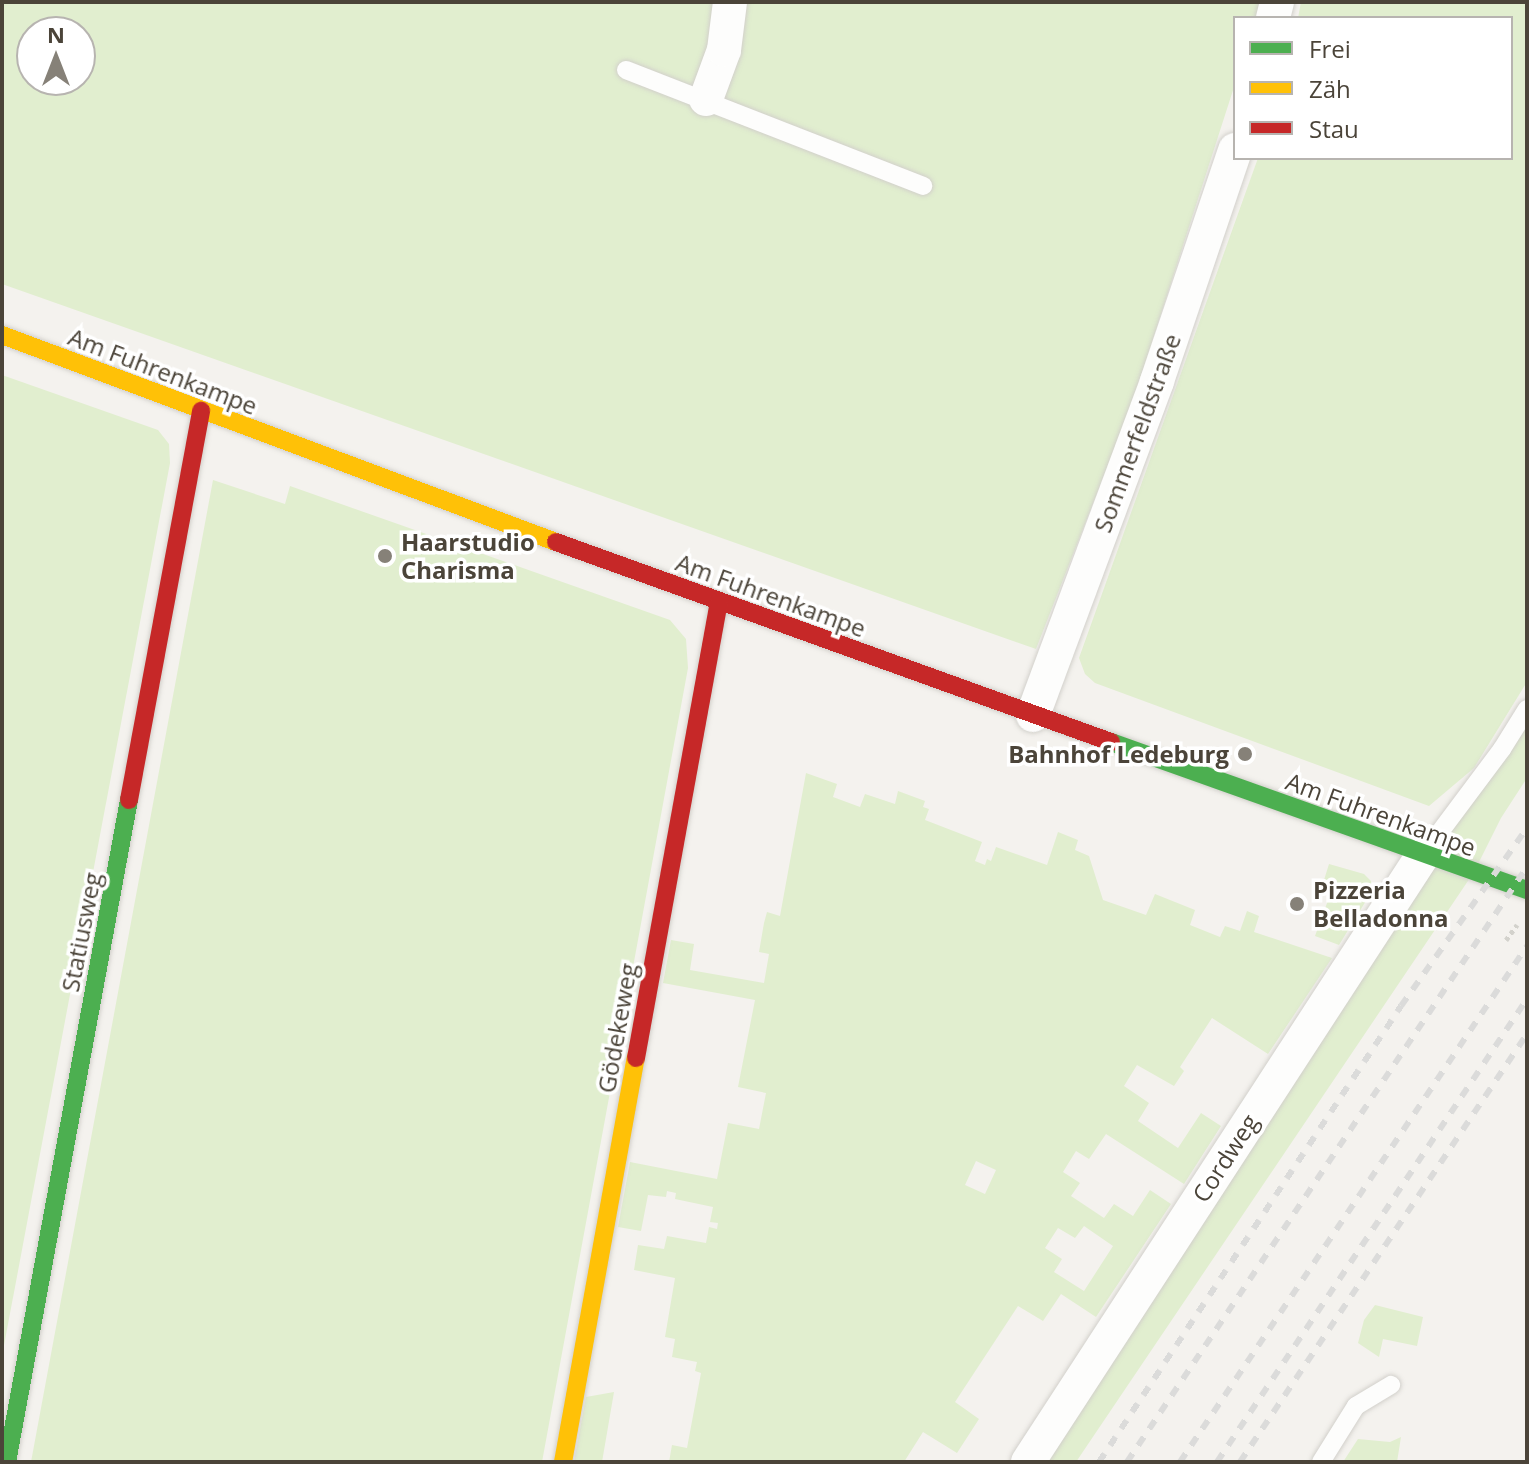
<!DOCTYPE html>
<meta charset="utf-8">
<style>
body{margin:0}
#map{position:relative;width:1529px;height:1464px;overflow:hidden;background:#f4f2ee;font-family:"Open Sans",sans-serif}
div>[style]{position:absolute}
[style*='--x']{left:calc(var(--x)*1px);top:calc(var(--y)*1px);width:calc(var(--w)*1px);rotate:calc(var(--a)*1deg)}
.green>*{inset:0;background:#e1eecf}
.path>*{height:5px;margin-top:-2.5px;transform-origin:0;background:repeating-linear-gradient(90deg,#d3d2cc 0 4px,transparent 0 8px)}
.roads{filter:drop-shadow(0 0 2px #d2d0cb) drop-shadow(0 0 2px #d2d0cb)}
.lane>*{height:18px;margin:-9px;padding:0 9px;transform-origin:9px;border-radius:9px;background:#fdfdfc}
.street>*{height:34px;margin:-17px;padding:0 17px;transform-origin:17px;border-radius:17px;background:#fdfdfc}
.fast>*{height:18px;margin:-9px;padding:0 9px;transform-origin:9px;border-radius:9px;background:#4caf50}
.slow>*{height:18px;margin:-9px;padding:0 9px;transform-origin:9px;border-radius:9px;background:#ffc107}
.jam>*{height:18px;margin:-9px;padding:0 9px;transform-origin:9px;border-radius:9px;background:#c62828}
.rail>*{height:6px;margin-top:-3px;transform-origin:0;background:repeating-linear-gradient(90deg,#dbdbda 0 10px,transparent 0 20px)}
.dots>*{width:22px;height:22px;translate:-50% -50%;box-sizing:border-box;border:4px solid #fff;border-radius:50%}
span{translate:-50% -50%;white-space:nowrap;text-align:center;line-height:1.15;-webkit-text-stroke:7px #fff;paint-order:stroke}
.street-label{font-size:24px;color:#4b4439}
.poi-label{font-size:24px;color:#4b4439;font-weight:700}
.left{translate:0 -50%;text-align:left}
.right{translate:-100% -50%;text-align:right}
.frame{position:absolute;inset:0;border:4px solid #4b4439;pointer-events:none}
.legend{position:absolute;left:1233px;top:16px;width:280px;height:144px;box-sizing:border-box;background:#fff;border:2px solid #b7b4b0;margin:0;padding:10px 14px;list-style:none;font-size:24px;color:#4b4439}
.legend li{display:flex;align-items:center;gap:16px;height:40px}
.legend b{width:40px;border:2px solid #b7b4b0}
.north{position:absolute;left:16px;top:16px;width:80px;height:80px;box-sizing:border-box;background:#fff;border:2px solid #b7b4b0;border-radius:50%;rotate:0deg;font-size:22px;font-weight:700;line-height:32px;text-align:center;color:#4b4439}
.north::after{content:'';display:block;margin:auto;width:28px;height:36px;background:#868178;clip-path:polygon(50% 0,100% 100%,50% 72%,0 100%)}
</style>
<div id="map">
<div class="green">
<div style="clip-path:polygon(evenodd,2px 2px,1261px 2px,1256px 18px,1235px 18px,1235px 84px,1133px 401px,1036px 649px,2px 284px,2px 2px,32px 32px,80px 32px,80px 80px,32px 80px,32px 32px)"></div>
<div style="clip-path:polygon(1301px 2px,1527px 2px,1527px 682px,1474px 768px,1429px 806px,1095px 683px,1085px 674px,1079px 658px,1258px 158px,1511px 158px,1511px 18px,1298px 18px)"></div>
<div style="clip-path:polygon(2px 375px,158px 430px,169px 444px,170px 463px,2px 1356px)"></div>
<div style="clip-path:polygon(213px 480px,285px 504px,290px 486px,670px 620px,686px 639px,688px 668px,542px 1462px,31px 1462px)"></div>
<div style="clip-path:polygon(1527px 724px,1527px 778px,1501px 818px,1474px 872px,1076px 1462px,1028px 1462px,1429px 853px)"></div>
<div style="clip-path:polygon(evenodd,806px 773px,837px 784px,833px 797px,860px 807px,865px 794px,895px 804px,898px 791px,925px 801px,923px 807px,929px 809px,925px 820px,982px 842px,975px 861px,985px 865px,987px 859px,991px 861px,996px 847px,1047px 865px,1058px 832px,1078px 840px,1075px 850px,1089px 856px,1103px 900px,1146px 915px,1155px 894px,1195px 910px,1190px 925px,1220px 937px,1225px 926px,1240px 931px,1247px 911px,1259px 916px,1254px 932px,1332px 958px,1268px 1054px,1212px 1018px,1180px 1067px,1184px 1071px,1174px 1086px,1137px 1065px,1124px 1086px,1149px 1103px,1138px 1121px,1178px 1148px,1201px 1113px,1221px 1126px,1184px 1184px,1106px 1134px,1089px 1159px,1076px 1151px,1063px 1172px,1080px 1183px,1071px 1196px,1104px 1218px,1114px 1204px,1133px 1216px,1150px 1190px,1171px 1204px,1096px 1317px,1061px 1294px,1043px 1321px,1018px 1306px,955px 1402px,979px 1419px,957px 1453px,923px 1432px,904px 1462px,669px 1462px,672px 1445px,687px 1448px,701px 1373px,695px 1371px,697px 1362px,672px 1357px,675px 1339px,665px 1337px,675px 1278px,634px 1270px,638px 1245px,664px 1249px,667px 1236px,706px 1243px,709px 1227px,717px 1229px,718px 1223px,710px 1222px,713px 1207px,675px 1199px,676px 1193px,667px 1191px,666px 1197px,648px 1195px,641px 1231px,618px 1227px,630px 1162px,717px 1179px,728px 1123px,759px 1129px,766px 1093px,738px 1087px,755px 1000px,663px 983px,671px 940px,694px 944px,690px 970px,764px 983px,769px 954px,759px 952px,764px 923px,767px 912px,780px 916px,806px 773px,976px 1161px,996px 1170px,985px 1194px,965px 1185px,976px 1161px,806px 773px,1084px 1226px,1113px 1246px,1084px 1291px,1054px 1272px,1062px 1259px,1045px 1248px,1058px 1228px,1075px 1238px,1084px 1226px)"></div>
<div style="clip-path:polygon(1329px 864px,1364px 874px,1371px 881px,1372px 891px,1339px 945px,1315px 936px,1334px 884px,1324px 880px)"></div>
<div style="clip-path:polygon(1375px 1305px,1423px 1317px,1417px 1346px,1383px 1339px,1379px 1357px,1358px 1343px,1364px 1320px)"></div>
<div style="clip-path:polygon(614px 1392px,602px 1462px,574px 1462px,586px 1397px)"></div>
<div style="clip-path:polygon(1401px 1437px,1397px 1462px,1343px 1462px,1358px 1439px,1390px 1442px)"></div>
</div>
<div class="path">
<div style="--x:1506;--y:940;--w:19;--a:-54"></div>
</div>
<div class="roads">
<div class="lane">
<div style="--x:626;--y:70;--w:319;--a:21.3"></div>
<div style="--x:1425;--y:852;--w:129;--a:-53.2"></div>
<div style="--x:1502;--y:749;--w:47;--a:-58"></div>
<div style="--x:1321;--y:1462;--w:66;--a:-58"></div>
<div style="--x:1356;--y:1406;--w:41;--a:-31"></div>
</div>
<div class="street">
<div style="--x:1273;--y:18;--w:16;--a:-76"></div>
<div style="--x:706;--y:99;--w:52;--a:-69.8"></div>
<div style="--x:724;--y:50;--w:48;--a:-82.9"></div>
<div style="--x:1033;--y:715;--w:356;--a:-69.6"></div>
<div style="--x:1157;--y:381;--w:244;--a:-71.3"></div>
<div style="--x:1028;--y:1462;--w:724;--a:-56.95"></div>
</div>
<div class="fast">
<div style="--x:1111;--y:742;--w:442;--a:19.6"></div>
<div style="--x:7;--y:1462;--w:673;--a:-79.56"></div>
</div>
<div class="slow">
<div style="--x:2;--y:335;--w:591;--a:20.49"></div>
<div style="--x:563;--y:1462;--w:411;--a:-79.8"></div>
</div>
<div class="jam">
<div style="--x:556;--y:542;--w:590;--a:19.82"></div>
<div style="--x:129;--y:800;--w:396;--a:-79.5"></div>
<div style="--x:636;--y:1058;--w:463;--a:-79.7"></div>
</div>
</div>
<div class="rail">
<div style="--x:1099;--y:1462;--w:547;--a:-56.48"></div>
<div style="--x:1401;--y:1006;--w:218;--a:-54.7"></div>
<div style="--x:1127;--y:1462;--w:717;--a:-56.09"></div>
<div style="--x:1180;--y:1462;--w:622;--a:-56.08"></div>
<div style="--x:1217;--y:1462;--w:557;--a:-56.2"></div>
<div style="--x:1240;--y:1462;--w:515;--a:-56.16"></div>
</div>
<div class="dots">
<div style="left:385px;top:556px;background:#868178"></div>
<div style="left:1245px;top:754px;background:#868178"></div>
<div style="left:1297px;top:904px;background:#868178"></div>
</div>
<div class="street-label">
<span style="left:163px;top:371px;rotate:21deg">Am Fuhrenkampe</span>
<span style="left:1137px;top:433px;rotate:-70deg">Sommerfeldstraße</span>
<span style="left:771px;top:595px;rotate:20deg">Am Fuhrenkampe</span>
<span style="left:1381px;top:814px;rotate:20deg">Am Fuhrenkampe</span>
<span style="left:81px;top:932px;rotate:-79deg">Statiusweg</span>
<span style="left:617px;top:1028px;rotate:-80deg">Gödekeweg</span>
<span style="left:1225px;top:1158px;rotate:-57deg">Cordweg</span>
</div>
<div class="poi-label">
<span class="left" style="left:401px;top:556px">Haarstudio<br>Charisma</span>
<span class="right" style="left:1229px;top:754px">Bahnhof Ledeburg</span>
<span class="left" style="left:1313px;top:904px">Pizzeria<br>Belladonna</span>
</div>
<div class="frame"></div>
<ul class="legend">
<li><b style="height:10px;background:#4caf50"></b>Frei</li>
<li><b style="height:10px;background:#ffc107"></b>Zäh</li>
<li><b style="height:10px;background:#c62828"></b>Stau</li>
</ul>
<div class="north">N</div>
</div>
